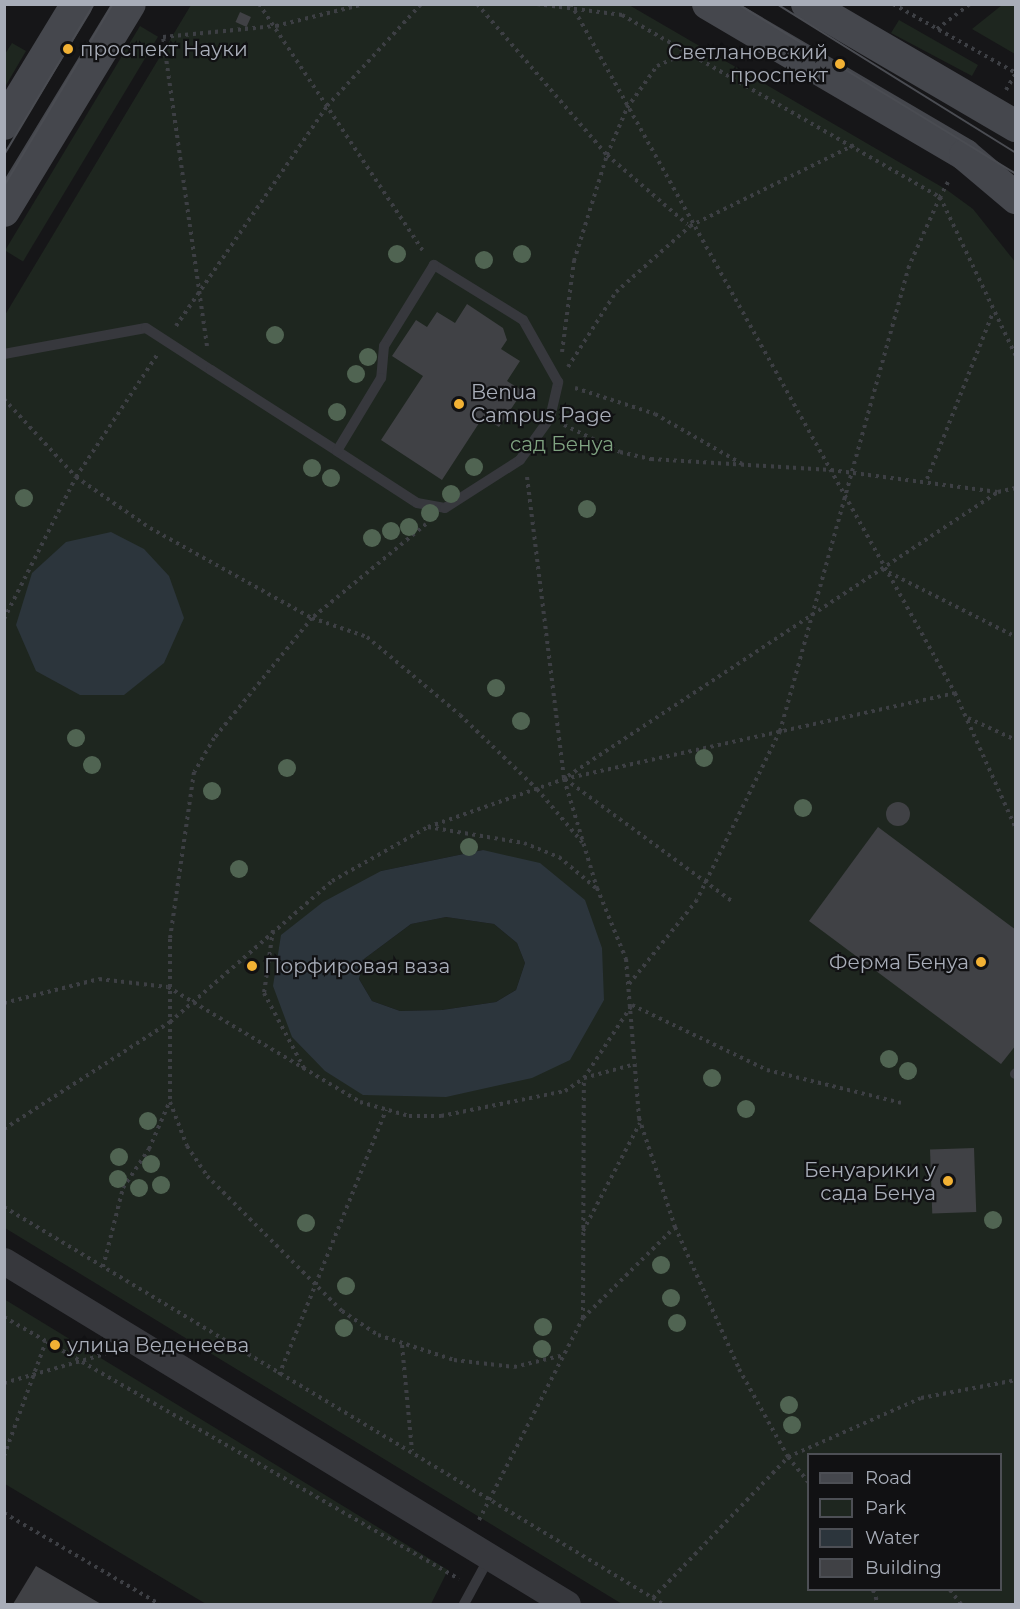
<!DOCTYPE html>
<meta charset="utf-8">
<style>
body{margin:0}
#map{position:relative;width:1020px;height:1609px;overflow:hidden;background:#161618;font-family:Montserrat,sans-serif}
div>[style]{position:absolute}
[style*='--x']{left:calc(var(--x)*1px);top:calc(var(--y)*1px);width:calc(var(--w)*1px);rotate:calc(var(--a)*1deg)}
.green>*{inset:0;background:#1e261f;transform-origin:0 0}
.water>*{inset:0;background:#2c353c}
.building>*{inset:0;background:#404145;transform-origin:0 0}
.round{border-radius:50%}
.path>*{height:4px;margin-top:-2px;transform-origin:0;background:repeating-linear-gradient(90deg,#3d3f44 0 3px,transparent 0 7.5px)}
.service>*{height:10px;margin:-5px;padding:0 5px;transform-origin:5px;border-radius:5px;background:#37383d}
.tertiary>*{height:27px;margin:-13.5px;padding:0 13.5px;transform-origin:13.5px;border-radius:13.5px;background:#37383d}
.secondary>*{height:32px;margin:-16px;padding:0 16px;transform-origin:16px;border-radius:16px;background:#45474d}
.tram>*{height:1.5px;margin:-0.75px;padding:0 0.75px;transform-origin:0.75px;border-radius:0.75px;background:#4a4c52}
.trees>*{width:18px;height:18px;margin:-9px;border-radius:50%;background:#506452}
.dots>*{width:16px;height:16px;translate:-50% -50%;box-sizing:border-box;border:3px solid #111113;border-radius:50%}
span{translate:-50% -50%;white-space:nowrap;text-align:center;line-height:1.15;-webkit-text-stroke:4.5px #111113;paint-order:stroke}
.poi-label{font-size:20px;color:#a8adb8}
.left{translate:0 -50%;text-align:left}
.right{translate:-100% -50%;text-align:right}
.park-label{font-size:20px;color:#7fa381}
.frame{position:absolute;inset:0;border:6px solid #a8adb8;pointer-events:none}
.legend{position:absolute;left:807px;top:1453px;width:195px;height:138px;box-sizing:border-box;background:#111113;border:2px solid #4d4f55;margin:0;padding:8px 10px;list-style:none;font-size:18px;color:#a8adb8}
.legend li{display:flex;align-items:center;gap:12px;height:30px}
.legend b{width:30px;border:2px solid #4d4f55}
</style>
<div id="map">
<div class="green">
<div style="clip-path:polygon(evenodd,191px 5px,629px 5px,947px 190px,973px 209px,1016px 263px,1015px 1604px,622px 1604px,5px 1228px,5px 315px,191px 5px,483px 850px,604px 1000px,292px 1037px,381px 871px,483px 850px,191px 5px,808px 1454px,1000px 1454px,1000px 1590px,808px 1590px,808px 1454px)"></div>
<div style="clip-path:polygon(1002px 5px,1015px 5px,1015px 54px,972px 29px)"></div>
<div style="clip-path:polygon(899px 20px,978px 65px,972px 76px,891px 33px)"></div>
<div style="left:140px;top:26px;width:21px;height:262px;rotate:31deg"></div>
<div style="clip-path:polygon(12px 43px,26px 51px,5px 87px,5px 54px)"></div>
<div style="clip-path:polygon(446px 917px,494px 924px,517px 943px,525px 963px,516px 990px,496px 1002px,442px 1010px,400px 1011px,372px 1001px,359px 979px,364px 959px,411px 924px)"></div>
<div style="clip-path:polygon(4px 1299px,448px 1570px,431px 1604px,206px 1604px,5px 1484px)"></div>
</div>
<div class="water">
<div style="clip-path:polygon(111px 532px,144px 549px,169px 576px,184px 618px,164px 663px,124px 695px,80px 695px,36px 671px,16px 625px,32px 573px,66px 542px)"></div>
<div style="clip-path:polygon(evenodd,483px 850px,540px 863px,585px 900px,602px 948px,604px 1000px,570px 1060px,532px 1078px,446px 1097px,363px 1095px,325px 1071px,292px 1037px,273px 986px,281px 935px,323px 902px,381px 871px,483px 850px,446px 917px,494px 924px,517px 943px,525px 963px,516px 990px,496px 1002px,442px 1010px,400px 1011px,372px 1001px,359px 979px,364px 959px,411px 924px,446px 917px)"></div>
</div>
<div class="building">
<div style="left:240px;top:12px;width:12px;height:11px;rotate:24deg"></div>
<div style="clip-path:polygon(467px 304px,503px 328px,507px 340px,501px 349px,520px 361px,507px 381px,523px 391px,499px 427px,483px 417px,442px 480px,381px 440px,423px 376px,392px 356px,416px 320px,427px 327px,437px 312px,455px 323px)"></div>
<div class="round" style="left:886px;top:802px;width:24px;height:24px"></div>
<div style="clip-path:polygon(878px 827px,1016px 930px,1016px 1045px,1001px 1064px,809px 921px)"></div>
<div style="left:974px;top:1148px;width:64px;height:44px;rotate:88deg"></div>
<div style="clip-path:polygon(36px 1566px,101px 1604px,13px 1604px)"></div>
</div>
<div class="path">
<div style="--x:259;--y:4;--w:296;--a:56.4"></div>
<div style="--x:477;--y:4;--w:199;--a:49.3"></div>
<div style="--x:607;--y:155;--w:106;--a:40.8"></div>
<div style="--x:537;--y:4;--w:86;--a:7.4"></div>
<div style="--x:622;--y:15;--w:366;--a:29.8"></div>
<div style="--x:940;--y:197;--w:76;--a:114.2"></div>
<div style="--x:909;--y:266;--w:483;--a:105.5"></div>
<div style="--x:780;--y:731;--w:188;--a:116.2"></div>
<div style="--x:697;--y:900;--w:108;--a:129"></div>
<div style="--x:571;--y:4;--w:789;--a:60.87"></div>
<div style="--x:955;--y:693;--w:149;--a:65.8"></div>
<div style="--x:893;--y:4;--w:141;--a:29.3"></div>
<div style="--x:937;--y:29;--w:41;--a:-37.1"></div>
<div style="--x:1006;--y:90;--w:20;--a:-60"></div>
<div style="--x:948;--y:182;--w:17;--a:118"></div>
<div style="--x:940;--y:197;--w:176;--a:64.5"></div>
<div style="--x:176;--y:326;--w:267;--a:-55.5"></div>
<div style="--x:327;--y:106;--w:139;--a:-47.3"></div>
<div style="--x:207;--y:346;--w:312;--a:-98.1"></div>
<div style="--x:163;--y:37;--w:114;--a:-5.6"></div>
<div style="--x:276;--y:26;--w:91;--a:-14"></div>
<div style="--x:562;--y:352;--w:92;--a:-82.5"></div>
<div style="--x:574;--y:261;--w:111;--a:-72.7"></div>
<div style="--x:607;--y:155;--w:51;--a:-66.9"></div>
<div style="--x:627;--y:108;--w:52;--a:-54.5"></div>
<div style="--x:657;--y:66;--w:35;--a:-24"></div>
<div style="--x:568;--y:367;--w:89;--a:-57.4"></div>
<div style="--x:616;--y:292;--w:99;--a:-41.7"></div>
<div style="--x:690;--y:226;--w:183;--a:-26.3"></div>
<div style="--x:575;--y:388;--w:84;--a:18"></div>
<div style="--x:655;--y:414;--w:100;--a:29.9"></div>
<div style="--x:4;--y:399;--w:106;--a:47.3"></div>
<div style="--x:76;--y:477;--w:90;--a:34.6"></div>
<div style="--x:150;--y:528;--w:185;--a:29.1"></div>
<div style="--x:312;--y:618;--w:58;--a:19.1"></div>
<div style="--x:367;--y:637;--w:121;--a:40"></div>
<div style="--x:460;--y:715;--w:107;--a:43.9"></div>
<div style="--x:537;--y:789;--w:70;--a:49.7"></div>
<div style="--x:564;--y:425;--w:62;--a:25.7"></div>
<div style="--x:620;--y:452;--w:32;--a:13"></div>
<div style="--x:651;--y:459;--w:180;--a:3.5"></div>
<div style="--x:831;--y:470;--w:168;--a:7.5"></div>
<div style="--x:527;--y:477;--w:304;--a:83"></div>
<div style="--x:564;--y:779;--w:114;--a:73.2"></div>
<div style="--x:597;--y:888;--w:77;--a:67.8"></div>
<div style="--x:626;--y:959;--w:160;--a:85.3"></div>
<div style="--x:639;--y:1118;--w:115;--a:71.7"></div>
<div style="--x:675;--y:1227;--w:156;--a:65.7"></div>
<div style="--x:739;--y:1369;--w:101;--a:60.9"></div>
<div style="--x:788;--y:1457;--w:32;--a:51"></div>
<div style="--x:927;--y:479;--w:180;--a:-68.4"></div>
<div style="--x:426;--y:524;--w:148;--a:140.5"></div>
<div style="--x:312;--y:618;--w:155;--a:129.2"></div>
<div style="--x:214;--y:738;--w:39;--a:120"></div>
<div style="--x:194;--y:772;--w:169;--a:98.2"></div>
<div style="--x:170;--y:939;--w:163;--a:90"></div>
<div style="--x:170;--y:1102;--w:47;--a:68.9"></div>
<div style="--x:187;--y:1146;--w:36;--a:56"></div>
<div style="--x:207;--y:1176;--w:191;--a:45"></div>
<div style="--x:342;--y:1311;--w:43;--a:33.7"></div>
<div style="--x:378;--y:1335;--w:80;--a:18.2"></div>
<div style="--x:454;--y:1360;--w:60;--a:6.7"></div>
<div style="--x:514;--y:1367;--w:51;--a:-13.5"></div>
<div style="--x:882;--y:569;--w:150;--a:26.9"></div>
<div style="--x:4;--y:619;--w:159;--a:-63.1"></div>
<div style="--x:76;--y:477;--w:146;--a:-56.4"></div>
<div style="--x:968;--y:718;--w:53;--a:24.6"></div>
<div style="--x:568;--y:776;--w:515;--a:-33.44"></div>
<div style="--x:998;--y:492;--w:18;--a:-13"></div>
<div style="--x:565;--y:779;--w:208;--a:36.2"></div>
<div style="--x:428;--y:827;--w:97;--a:9.5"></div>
<div style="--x:524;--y:843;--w:38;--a:22"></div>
<div style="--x:559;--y:857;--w:48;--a:40"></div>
<div style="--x:273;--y:930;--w:64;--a:98.1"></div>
<div style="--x:264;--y:993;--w:87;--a:62"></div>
<div style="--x:4;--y:1003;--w:98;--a:-14.2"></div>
<div style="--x:99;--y:979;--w:69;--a:6.6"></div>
<div style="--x:168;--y:987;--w:224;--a:30.9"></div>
<div style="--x:360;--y:1102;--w:51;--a:15.9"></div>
<div style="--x:409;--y:1116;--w:32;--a:0"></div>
<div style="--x:441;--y:1116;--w:126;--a:-11.4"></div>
<div style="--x:565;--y:1091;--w:23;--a:-34"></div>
<div style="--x:584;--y:1078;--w:50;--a:-15.2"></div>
<div style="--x:4;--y:1129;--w:197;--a:-32.8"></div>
<div style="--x:170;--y:1022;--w:215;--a:-41"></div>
<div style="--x:332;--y:881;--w:110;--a:-29.4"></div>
<div style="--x:428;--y:827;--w:144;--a:-19.4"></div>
<div style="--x:564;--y:779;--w:400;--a:-12.4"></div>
<div style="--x:4;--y:1207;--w:769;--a:31.07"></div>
<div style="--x:583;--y:1231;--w:122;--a:-62.2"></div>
<div style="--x:103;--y:1267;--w:81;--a:-75.8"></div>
<div style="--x:123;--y:1188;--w:47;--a:-56.3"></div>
<div style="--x:149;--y:1149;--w:50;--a:-66.5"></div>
<div style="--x:4;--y:1317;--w:525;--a:29.93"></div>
<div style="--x:583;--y:1318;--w:129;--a:-44.7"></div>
<div style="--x:402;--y:1345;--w:106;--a:84.6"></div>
<div style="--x:279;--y:1375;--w:286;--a:-68"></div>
<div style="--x:4;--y:1383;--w:105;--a:-16"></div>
<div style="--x:4;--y:1456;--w:122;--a:-69.9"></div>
<div style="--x:4;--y:1513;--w:180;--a:30.4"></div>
<div style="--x:479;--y:1520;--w:227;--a:-62.8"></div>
<div style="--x:583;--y:1318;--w:240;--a:-89.8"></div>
<div style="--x:584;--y:1078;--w:87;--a:-56.7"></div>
<div style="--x:632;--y:1005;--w:150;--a:25.7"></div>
<div style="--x:767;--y:1070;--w:138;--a:13.8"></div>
<div style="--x:873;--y:1590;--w:15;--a:70"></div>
<div style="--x:950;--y:1590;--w:18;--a:52"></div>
<div style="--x:653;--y:1598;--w:195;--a:-46.2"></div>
<div style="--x:788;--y:1457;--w:145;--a:-23.9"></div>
<div style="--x:921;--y:1398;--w:97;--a:-10.7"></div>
</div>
<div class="service">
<div style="--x:4;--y:354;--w:144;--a:-10.4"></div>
<div style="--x:146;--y:328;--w:77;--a:32.9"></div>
<div style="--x:211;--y:370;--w:150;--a:32.7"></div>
<div style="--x:337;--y:451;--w:95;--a:33"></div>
<div style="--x:417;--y:503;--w:28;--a:10"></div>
<div style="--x:445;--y:508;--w:89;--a:-32.6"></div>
<div style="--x:520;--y:460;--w:52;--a:-54.5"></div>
<div style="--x:550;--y:418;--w:37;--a:-77"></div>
<div style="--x:558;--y:382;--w:71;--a:-119.4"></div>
<div style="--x:523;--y:320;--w:105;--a:-148.3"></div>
<div style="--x:434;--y:265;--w:95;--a:121.7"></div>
<div style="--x:384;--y:346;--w:32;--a:95"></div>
<div style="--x:381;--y:378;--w:85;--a:121.1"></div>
<div style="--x:1015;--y:1074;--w:1;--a:-45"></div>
<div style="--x:464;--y:1604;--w:52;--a:-61.5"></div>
</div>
<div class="tertiary">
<div style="--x:4;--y:1261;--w:659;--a:31.35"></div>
</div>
<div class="secondary">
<div style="--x:708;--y:4;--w:298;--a:30.4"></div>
<div style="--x:965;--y:155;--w:67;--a:40.1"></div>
<div style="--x:807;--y:4;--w:242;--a:30.3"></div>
<div style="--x:4;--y:124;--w:140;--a:-58.7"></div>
<div style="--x:4;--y:211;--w:242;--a:-58.7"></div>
</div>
<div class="tram">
<div style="--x:738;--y:4;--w:326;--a:31.4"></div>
<div style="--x:777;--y:4;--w:282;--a:31.9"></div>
<div style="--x:4;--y:155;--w:176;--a:-59.2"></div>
<div style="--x:4;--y:186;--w:212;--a:-59.1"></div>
</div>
<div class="trees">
<div style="left:397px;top:254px"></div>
<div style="left:522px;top:254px"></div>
<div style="left:484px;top:260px"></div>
<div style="left:275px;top:335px"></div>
<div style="left:368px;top:357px"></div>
<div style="left:356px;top:374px"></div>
<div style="left:337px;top:412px"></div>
<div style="left:474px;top:467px"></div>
<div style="left:312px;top:468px"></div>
<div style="left:331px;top:478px"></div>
<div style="left:451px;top:494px"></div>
<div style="left:24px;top:498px"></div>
<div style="left:587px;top:509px"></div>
<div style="left:430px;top:513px"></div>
<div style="left:409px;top:527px"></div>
<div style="left:391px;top:531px"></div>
<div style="left:372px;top:538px"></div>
<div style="left:496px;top:688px"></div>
<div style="left:521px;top:721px"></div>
<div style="left:76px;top:738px"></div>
<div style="left:704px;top:758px"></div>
<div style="left:92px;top:765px"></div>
<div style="left:287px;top:768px"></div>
<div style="left:212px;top:791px"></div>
<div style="left:803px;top:808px"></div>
<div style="left:469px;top:847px"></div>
<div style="left:239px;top:869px"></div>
<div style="left:889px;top:1059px"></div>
<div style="left:908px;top:1071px"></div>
<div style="left:712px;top:1078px"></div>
<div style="left:746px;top:1109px"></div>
<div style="left:148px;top:1121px"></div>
<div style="left:119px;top:1157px"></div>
<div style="left:151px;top:1164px"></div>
<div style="left:118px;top:1179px"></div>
<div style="left:161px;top:1185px"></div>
<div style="left:139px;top:1188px"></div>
<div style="left:993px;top:1220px"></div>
<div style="left:306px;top:1223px"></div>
<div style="left:661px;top:1265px"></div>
<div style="left:346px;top:1286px"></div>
<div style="left:671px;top:1298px"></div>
<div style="left:677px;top:1323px"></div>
<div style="left:543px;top:1327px"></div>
<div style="left:344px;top:1328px"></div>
<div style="left:542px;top:1349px"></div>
<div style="left:789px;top:1405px"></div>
<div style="left:792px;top:1425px"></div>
</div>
<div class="dots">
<div style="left:68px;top:49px;background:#f2b134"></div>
<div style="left:840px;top:64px;background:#f2b134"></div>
<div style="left:459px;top:404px;background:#f2b134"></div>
<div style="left:981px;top:962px;background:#f2b134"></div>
<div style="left:252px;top:966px;background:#f2b134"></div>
<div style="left:948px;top:1181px;background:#f2b134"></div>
<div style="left:55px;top:1345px;background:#f2b134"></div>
</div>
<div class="poi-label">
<span class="left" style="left:80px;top:49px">проспект Науки</span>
<span class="right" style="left:828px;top:64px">Светлановский<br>проспект</span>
<span class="left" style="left:471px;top:404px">Benua<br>Campus Page</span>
<span class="right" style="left:969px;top:962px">Ферма Бенуа</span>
<span class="left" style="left:264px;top:966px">Порфировая ваза</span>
<span class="right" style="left:936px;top:1182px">Бенуарики у<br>сада Бенуа</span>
<span class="left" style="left:67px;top:1345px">улица Веденеева</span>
</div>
<div class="park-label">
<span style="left:562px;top:444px">сад Бенуа</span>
</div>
<div class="frame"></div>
<ul class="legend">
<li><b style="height:8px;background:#45474d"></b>Road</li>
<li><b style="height:16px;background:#1e261f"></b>Park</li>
<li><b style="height:16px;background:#2c353c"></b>Water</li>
<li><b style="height:16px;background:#404145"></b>Building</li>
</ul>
</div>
